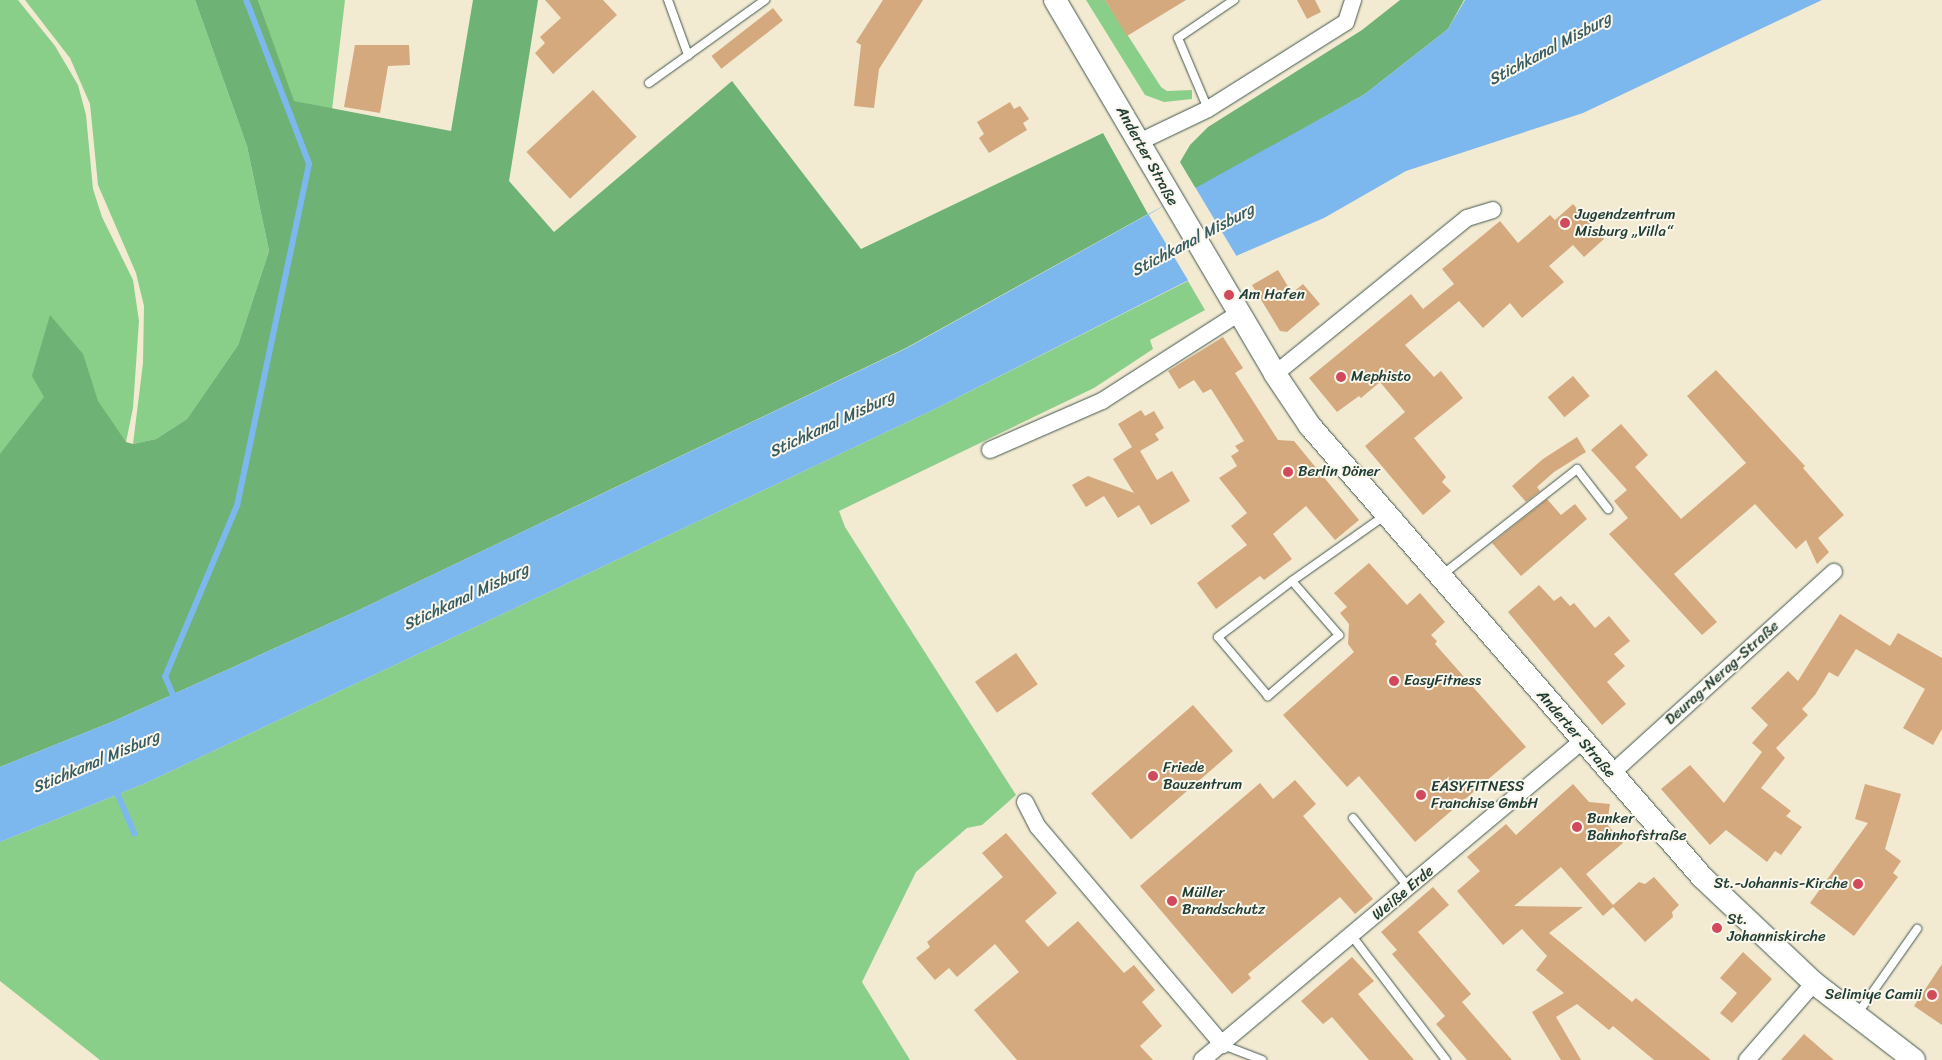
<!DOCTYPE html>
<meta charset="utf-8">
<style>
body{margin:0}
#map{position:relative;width:1942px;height:1060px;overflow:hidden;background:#f3ead2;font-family:Sriracha,sans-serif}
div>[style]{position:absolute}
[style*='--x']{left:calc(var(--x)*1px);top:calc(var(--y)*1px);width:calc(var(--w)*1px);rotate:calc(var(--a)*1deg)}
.green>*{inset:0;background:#89cf89}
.forest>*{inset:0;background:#6eb275}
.water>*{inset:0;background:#7cb8ee}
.pier>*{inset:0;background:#f3ead2;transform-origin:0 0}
.stream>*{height:5.5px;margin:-2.75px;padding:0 2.75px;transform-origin:2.75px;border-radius:2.75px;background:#7cb8ee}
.building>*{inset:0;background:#d4a97e;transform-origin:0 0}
.roads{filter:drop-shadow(0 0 1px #3f574c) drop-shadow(0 0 1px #3f574c)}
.lane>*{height:8px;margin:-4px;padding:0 4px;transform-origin:4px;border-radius:4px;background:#fff}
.street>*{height:16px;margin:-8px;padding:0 8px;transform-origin:8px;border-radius:8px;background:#fff}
.secondary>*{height:22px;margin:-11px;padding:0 11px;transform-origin:11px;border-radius:11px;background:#fff}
.dots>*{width:14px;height:14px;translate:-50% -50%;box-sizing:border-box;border:2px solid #fbf7ec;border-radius:50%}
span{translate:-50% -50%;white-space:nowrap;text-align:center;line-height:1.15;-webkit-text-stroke:4px #fbf7ec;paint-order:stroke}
.street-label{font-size:15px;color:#1f3d34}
.poi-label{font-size:15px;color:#1f3d34}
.left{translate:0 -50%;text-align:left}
.right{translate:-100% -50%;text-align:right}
.water-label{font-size:16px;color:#365c62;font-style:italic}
</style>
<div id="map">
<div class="green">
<div style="clip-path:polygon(0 0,18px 0,55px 46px,78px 85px,86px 115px,93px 189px,102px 217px,133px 280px,139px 321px,133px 408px,126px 442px,0 709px)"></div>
<div style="clip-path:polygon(25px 0,195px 0,247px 146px,269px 251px,238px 345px,187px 419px,156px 439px,133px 444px,143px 363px,144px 306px,136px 273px,98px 185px,90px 104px,70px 58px)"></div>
<div style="clip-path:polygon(258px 0,345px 0,332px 110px,293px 101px)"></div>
<div style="clip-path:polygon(1086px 0,1105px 0,1161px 87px,1167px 91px,1192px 90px,1192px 99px,1164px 102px,1145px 95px)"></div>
<div style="clip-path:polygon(1188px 281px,1205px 310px,1150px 340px,1153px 349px,1094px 388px,839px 511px,845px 527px,1016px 795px,982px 825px,967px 828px,916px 872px,862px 982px,910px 1060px,100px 1060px,0 981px,0 842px,146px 783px,937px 408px)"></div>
</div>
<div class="forest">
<div style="clip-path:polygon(195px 0,258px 0,294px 101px,451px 131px,473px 0,538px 0,509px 181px,554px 232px,732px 81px,861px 249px,1103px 133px,1148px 214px,906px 348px,359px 610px,114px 721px,0 767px,0 454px,44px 397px,32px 376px,50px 315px,83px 354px,98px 401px,126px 442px,133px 444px,156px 439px,187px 419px,238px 345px,269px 251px,247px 146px)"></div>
<div style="clip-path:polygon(1400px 0,1464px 0,1448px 29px,1365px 94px,1196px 189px,1180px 162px,1190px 145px,1208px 127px,1362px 30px)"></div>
</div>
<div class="water">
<div style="clip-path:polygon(1465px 0,1822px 0,1583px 113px,1406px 171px,1324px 218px,1236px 256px,937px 408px,146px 783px,0 842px,0 767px,114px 721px,359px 610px,907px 348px,1365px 94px,1448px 29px)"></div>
</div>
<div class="pier">
<div style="left:1195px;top:187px;width:82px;height:54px;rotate:59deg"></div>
</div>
<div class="stream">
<div style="--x:175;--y:700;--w:25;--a:-113"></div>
<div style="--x:165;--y:677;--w:186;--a:-67.2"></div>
<div style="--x:237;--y:506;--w:349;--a:-78.1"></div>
<div style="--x:309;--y:164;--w:176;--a:-111"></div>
<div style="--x:118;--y:794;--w:43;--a:67"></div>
</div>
<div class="building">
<div style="clip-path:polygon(545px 0,603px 0,617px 15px,553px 74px,535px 53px,545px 43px,540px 37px,561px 18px)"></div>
<div style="clip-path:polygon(883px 0,923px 0,879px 69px,874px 108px,854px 106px,861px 45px,856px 42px)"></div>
<div style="clip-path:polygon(1105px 0,1186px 0,1127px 36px)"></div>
<div style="clip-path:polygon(1297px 0,1315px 0,1321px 12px,1307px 19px)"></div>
<div style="left:773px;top:8px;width:16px;height:78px;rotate:52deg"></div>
<div style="clip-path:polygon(355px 45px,409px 45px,410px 65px,388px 66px,380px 113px,344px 107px)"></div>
<div style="left:593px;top:90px;width:64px;height:91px;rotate:47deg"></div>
<div style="clip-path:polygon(1010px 102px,1014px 109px,1020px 106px,1029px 119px,1023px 123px,1027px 130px,989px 153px,979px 138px,984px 134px,977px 122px)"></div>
<div style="clip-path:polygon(1573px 204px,1604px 239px,1584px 257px,1573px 245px,1549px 266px,1564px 282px,1522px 318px,1510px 303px,1483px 328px,1459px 301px,1405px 345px,1434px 377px,1441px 371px,1463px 398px,1414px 438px,1446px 477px,1442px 482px,1451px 491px,1423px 515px,1365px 446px,1405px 412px,1380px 382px,1361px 398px,1359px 396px,1337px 412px,1309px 378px,1411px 294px,1423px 309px,1454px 284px,1442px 269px,1500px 221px,1518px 243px,1550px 215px,1555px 220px)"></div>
<div style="clip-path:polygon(1278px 270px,1292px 293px,1303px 284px,1320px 304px,1287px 332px,1280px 331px,1252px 285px)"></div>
<div style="clip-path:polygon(1223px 337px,1243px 368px,1235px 373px,1278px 440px,1294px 441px,1359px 520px,1335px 540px,1306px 506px,1273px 534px,1292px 559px,1264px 580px,1260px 576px,1216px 609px,1197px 583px,1247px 545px,1231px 526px,1247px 513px,1219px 478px,1237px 466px,1231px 456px,1239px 451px,1235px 446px,1244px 441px,1211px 389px,1203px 393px,1194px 380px,1179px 389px,1168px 371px)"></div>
<div style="clip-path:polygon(1716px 370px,1805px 466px,1803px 468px,1844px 515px,1818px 538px,1829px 552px,1817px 564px,1806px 540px,1796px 549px,1755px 504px,1674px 574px,1717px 622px,1702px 635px,1609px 534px,1628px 518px,1614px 501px,1627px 490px,1591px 450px,1621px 424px,1648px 455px,1635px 467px,1681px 519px,1746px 463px,1687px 396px)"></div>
<div style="left:1573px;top:376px;width:26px;height:33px;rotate:50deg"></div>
<div style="clip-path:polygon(1141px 410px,1145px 416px,1154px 411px,1164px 428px,1155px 434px,1159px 440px,1140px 451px,1157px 480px,1172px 471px,1190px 501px,1151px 525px,1139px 505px,1118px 518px,1104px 496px,1086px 507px,1072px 485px,1088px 476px,1134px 493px,1113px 459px,1132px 447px,1118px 424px)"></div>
<div style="clip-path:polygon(1577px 437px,1586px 452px,1554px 472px,1537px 487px,1540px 491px,1526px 502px,1512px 486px,1543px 459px)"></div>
<div style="clip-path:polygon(1547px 499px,1561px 515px,1575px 504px,1587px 519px,1521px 576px,1492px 543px)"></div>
<div style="clip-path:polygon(1369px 563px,1407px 605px,1420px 593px,1445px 622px,1431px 635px,1437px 641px,1435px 644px,1526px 747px,1415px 842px,1359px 776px,1347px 787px,1283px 715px,1354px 652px,1348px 644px,1349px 624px,1340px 613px,1347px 607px,1334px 593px)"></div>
<div style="clip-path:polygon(1539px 585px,1554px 601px,1561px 596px,1570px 606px,1574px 603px,1595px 628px,1609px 616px,1630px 641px,1614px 654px,1625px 666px,1607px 682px,1626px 704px,1602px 725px,1508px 612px)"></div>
<div style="clip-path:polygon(1840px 614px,1890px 646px,1898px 633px,1942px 658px,1942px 729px,1933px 745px,1903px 728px,1925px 689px,1856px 649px,1838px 677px,1829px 672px,1815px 695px,1802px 709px,1808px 715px,1776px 748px,1785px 758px,1761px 788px,1791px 811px,1786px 816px,1802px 827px,1781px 855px,1775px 851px,1767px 862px,1726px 830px,1710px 845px,1661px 789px,1690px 765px,1724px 803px,1762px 752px,1752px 743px,1768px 725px,1751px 708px,1788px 671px,1798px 681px)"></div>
<div style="left:1016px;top:653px;width:38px;height:50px;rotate:55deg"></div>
<div style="left:1193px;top:705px;width:61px;height:135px;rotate:49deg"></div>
<div style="clip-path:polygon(1295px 780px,1316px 804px,1303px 816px,1373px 899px,1355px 914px,1340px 897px,1248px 974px,1251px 978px,1232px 994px,1140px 886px,1260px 783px,1273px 799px)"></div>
<div style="clip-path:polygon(1573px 784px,1589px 802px,1610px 804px,1607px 824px,1623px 843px,1586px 874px,1613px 905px,1639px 882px,1645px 884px,1654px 877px,1679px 905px,1672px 912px,1673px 917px,1645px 942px,1613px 907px,1603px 916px,1561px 867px,1514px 906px,1583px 907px,1549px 933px,1632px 1002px,1636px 998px,1711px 1060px,1654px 1060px,1613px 1026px,1609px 1030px,1577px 1004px,1556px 1017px,1581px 1060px,1561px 1060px,1532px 1012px,1564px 993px,1536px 970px,1547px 956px,1522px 929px,1503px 945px,1457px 891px,1480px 871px,1467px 857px,1506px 824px,1516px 835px)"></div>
<div style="clip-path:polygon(1865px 784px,1901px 794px,1885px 849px,1901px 861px,1893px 873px,1898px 877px,1854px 936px,1810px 903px,1868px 823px,1855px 819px)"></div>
<div style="clip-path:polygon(1006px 833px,1057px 893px,1025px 921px,1048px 947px,1078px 921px,1124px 973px,1134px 965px,1155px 990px,1142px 1002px,1162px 1026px,1140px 1046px,1153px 1060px,1017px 1060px,974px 1010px,1019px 972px,995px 944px,957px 977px,949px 968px,935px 980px,916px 958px,930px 947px,927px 942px,1003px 877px,982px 853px)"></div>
<div style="clip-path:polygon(1433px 887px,1449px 905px,1418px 932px,1471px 994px,1462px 1002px,1512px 1060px,1467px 1060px,1436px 1024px,1445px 1016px,1392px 954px,1397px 950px,1381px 932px)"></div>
<div style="clip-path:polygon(1743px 952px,1772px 979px,1732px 1023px,1720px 1013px,1737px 993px,1720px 978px)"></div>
<div style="clip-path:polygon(1352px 957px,1374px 981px,1358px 994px,1414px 1060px,1369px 1060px,1332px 1017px,1323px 1024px,1301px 1001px)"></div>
<div style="clip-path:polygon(1942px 964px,1942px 1025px,1914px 1006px)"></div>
<div style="clip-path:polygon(1804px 1034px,1834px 1060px,1781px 1060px)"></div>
</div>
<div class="roads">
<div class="lane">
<div style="--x:668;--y:0;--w:59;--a:70"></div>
<div style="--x:649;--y:83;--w:143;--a:-35.6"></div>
<div style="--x:1208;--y:109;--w:77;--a:-112.9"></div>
<div style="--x:1178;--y:38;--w:68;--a:-34.2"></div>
<div style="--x:1442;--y:575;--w:172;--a:-38.1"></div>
<div style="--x:1577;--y:469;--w:51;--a:52.2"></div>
<div style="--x:1292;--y:581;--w:72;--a:49"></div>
<div style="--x:1339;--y:635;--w:94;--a:139.3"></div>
<div style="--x:1268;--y:696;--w:77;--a:-130.3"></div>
<div style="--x:1218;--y:637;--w:93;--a:-37.1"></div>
<div style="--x:1292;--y:581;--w:113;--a:-35.2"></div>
<div style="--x:1353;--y:818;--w:90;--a:51.3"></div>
<div style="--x:1352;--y:936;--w:156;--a:52.8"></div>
<div style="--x:1858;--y:1013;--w:103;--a:-54.9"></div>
<div style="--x:1223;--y:1045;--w:42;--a:21"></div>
</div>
<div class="street">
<div style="--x:1139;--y:142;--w:76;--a:-25.6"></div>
<div style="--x:1208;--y:109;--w:163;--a:-32.2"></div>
<div style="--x:1346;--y:22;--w:23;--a:-72"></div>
<div style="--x:1275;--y:374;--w:247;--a:-39.1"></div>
<div style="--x:1467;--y:218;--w:27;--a:-17"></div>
<div style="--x:990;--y:450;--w:122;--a:-23.6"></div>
<div style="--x:1102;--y:401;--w:163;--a:-32.7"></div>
<div style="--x:1611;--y:774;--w:301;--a:-42.2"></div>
<div style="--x:1025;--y:802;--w:28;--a:63"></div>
<div style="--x:1038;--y:827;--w:286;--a:49.7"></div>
<div style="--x:1202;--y:1060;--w:496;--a:-40"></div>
<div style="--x:1747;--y:1060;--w:102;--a:-49"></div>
</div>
<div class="secondary">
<div style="--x:1055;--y:0;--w:434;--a:59.5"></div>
<div style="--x:1275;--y:374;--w:63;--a:56.1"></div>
<div style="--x:1310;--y:426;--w:598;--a:49"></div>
<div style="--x:1702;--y:877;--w:154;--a:43.4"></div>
<div style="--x:1814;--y:983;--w:126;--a:37.6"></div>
</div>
</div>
<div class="dots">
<div style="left:1565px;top:223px;background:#d1495b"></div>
<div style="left:1229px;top:295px;background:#d1495b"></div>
<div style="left:1341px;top:377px;background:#d1495b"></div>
<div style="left:1288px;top:472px;background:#d1495b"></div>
<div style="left:1394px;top:681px;background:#d1495b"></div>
<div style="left:1153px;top:776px;background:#d1495b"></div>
<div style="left:1421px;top:795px;background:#d1495b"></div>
<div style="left:1577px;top:827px;background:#d1495b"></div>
<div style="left:1858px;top:884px;background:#d1495b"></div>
<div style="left:1172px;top:901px;background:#d1495b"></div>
<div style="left:1717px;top:928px;background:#d1495b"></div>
<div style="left:1932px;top:995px;background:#d1495b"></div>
</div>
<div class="street-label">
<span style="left:1147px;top:156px;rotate:61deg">Anderter Straße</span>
<span style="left:1722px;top:673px;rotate:-42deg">Deurag-Nerag-Straße</span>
<span style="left:1576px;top:734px;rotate:49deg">Anderter Straße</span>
<span style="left:1403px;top:893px;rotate:-40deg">Weiße Erde</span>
</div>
<div class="poi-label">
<span class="left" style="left:1575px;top:223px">Jugendzentrum<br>Misburg „Villa“</span>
<span class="left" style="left:1239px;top:295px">Am Hafen</span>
<span class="left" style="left:1351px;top:377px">Mephisto</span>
<span class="left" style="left:1298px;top:472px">Berlin Döner</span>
<span class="left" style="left:1404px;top:681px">EasyFitness</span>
<span class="left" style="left:1163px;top:776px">Friede<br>Bauzentrum</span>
<span class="left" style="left:1431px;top:795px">EASYFITNESS<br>Franchise GmbH</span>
<span class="left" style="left:1587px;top:827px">Bunker<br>Bahnhofstraße</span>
<span class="right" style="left:1848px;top:884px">St.-Johannis-Kirche</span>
<span class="left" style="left:1182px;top:901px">Müller<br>Brandschutz</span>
<span class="left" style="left:1727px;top:928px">St.<br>Johanniskirche</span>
<span class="right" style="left:1922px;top:995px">Selimiye Camii</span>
</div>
<div class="water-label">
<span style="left:1550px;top:49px;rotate:-28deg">Stichkanal Misburg</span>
<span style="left:1193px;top:240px;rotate:-28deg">Stichkanal Misburg</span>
<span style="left:832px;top:424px;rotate:-25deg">Stichkanal Misburg</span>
<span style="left:466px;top:597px;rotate:-25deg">Stichkanal Misburg</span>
<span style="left:96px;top:762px;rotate:-23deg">Stichkanal Misburg</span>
</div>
</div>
